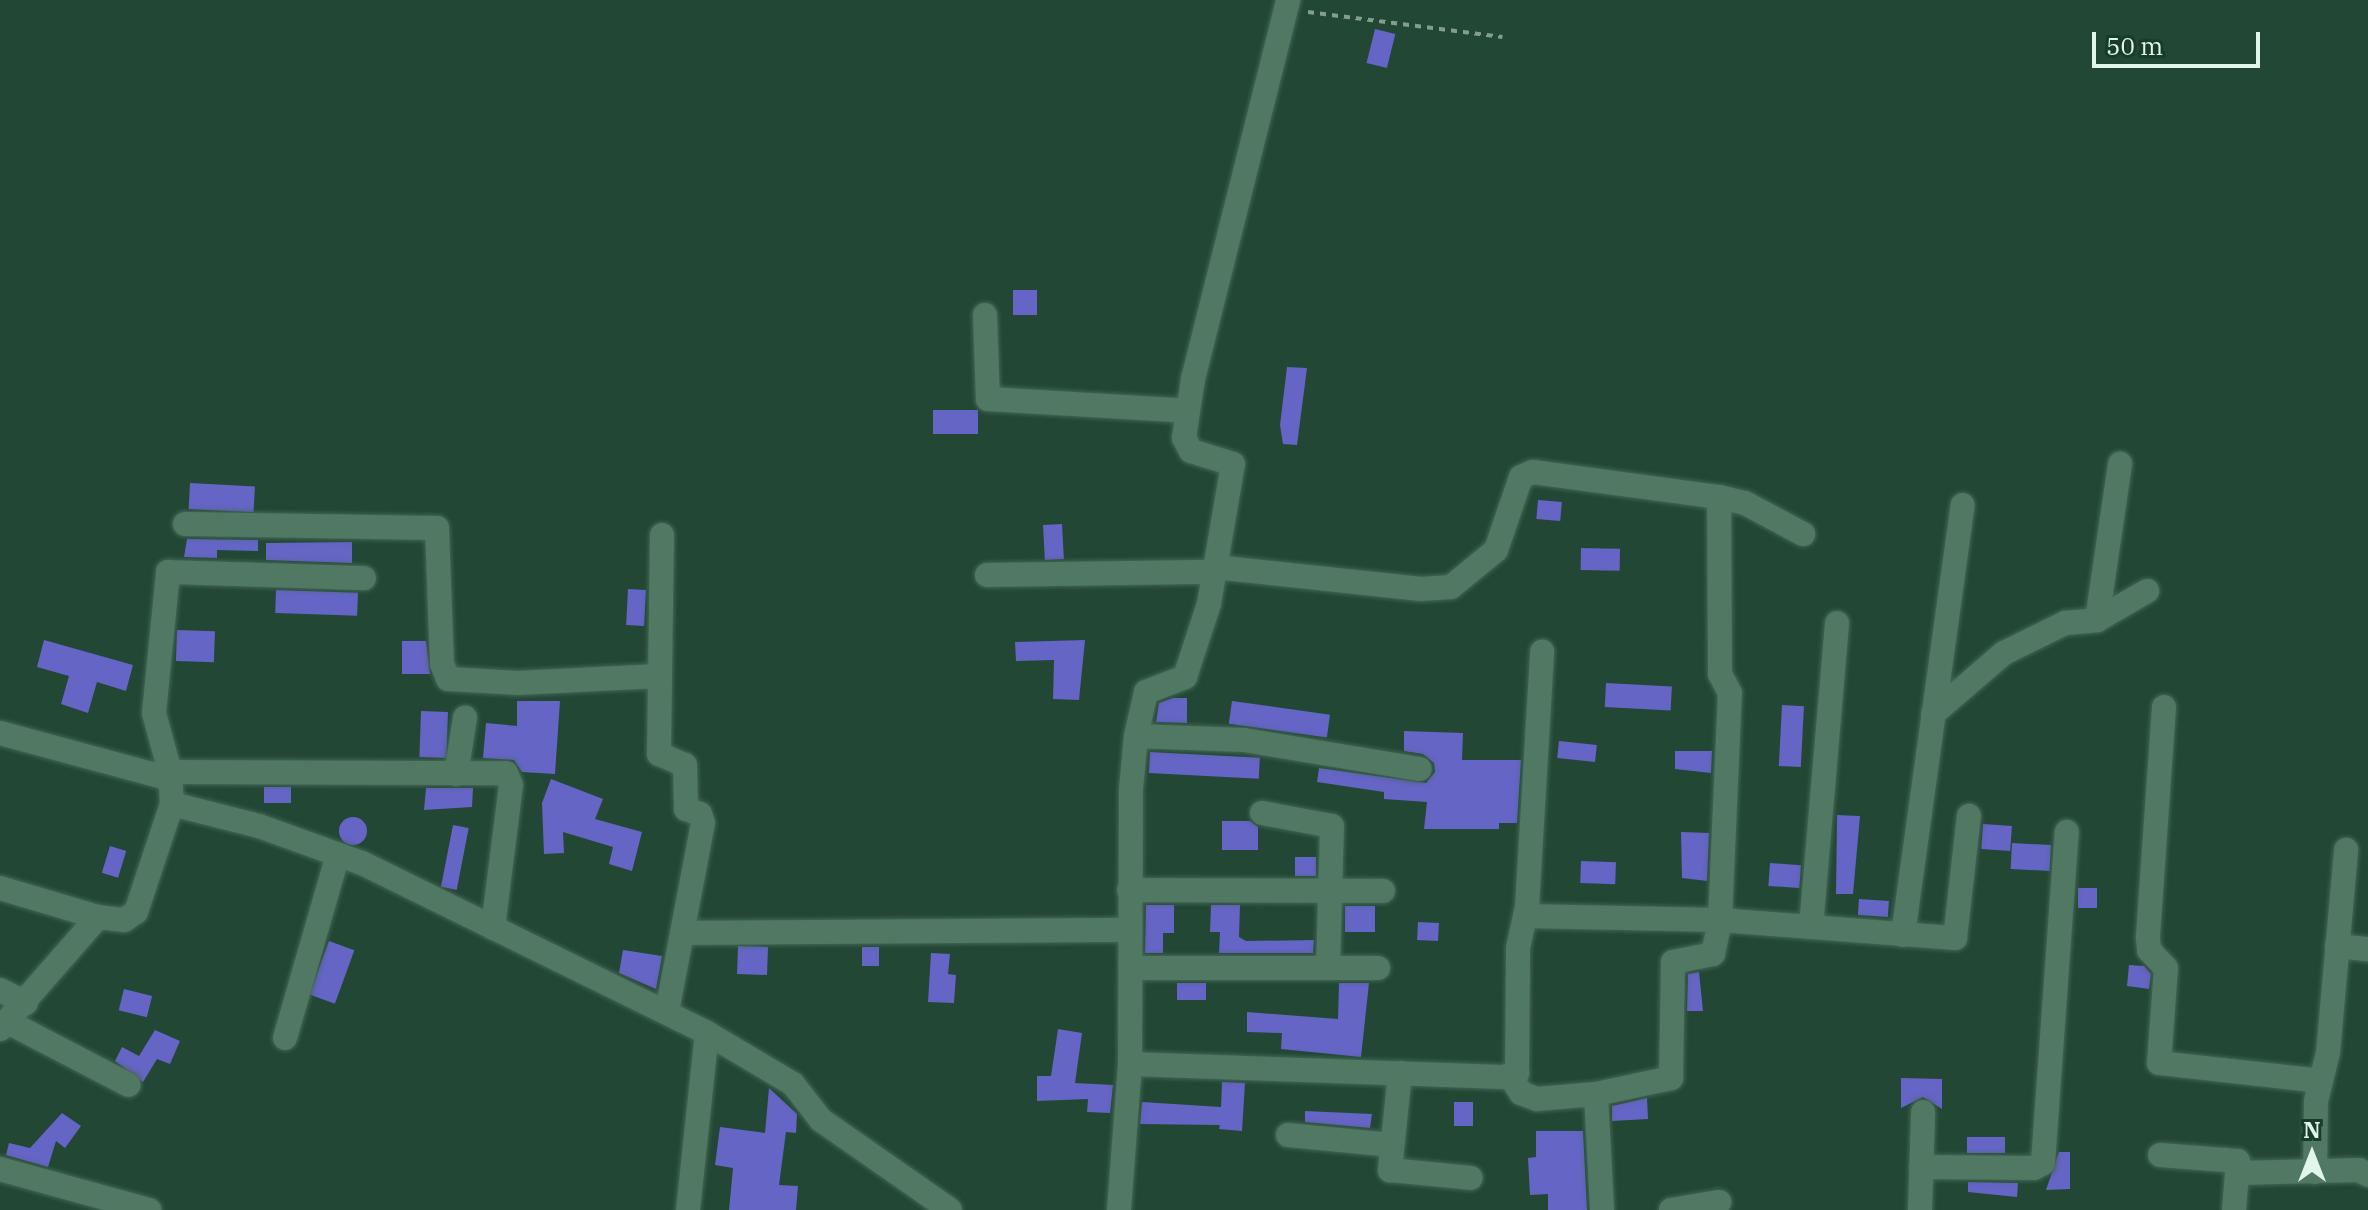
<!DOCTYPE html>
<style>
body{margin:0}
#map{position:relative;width:2368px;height:1210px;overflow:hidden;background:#224734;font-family:"IBM Plex Serif",serif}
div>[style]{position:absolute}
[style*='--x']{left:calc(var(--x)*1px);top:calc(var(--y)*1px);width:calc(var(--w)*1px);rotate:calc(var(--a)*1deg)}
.building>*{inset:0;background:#6465c4;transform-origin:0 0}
.round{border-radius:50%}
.path>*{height:4px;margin-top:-2px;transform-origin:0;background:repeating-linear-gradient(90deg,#819e8e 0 6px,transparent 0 12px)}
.roads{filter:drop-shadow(0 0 2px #436556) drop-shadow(0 0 2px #436556)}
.minor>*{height:24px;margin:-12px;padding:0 12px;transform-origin:12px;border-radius:12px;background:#517863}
span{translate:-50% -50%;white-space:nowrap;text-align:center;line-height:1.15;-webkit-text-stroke:6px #173d2a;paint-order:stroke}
.north{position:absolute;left:2272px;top:1114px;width:80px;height:80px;-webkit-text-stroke:6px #173d2a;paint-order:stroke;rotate:0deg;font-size:22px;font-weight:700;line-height:32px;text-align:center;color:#e1f6ea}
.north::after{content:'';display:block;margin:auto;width:28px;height:36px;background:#e1f6ea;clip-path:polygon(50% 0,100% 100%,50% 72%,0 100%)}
.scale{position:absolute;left:2092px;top:32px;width:168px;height:36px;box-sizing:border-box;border:4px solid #e1f6ea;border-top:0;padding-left:10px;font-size:24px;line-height:28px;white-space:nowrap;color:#e1f6ea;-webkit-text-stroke:6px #173d2a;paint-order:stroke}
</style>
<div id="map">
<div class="building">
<div style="left:1375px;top:29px;width:21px;height:35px;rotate:14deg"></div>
<div style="left:1013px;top:290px;width:24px;height:25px"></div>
<div style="clip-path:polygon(1287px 367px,1307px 368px,1297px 445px,1283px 444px,1280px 425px)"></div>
<div style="left:933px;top:410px;width:45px;height:24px"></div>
<div style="left:190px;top:483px;width:65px;height:26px;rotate:3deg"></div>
<div style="left:1538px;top:500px;width:24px;height:19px;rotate:5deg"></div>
<div style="left:1062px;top:524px;width:35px;height:19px;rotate:87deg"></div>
<div style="clip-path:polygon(187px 539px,258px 540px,258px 551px,217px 550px,217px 558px,184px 557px)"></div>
<div style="clip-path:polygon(352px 542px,352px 563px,266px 560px,266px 543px)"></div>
<div style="left:1581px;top:548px;width:39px;height:22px;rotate:1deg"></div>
<div style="left:628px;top:589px;width:18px;height:36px;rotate:3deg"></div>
<div style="left:276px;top:590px;width:82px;height:23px;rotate:2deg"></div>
<div style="left:177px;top:630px;width:38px;height:31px;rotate:2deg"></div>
<div style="clip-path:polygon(44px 640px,133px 665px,126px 691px,97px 682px,88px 713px,61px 704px,69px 676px,37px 667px)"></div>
<div style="clip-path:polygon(1085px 640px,1079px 700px,1053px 699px,1054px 660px,1016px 661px,1015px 642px)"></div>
<div style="clip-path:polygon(402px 641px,426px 641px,430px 674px,402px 674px)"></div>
<div style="left:1606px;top:683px;width:66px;height:24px;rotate:3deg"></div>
<div style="clip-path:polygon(1173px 698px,1187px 698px,1187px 723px,1156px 722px,1159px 703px)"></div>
<div style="clip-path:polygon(517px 701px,560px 701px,555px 774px,522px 772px,514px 760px,483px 758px,486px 723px,517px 726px)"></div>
<div style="left:1232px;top:701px;width:99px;height:23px;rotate:8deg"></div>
<div style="left:1782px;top:705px;width:22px;height:61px;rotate:3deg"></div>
<div style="left:421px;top:711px;width:27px;height:46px;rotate:2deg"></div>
<div style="clip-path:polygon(1404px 731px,1463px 733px,1462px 760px,1521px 760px,1517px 823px,1499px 823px,1499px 829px,1424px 829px,1427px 802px,1384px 799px,1384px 792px,1317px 782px,1319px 768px,1426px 783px,1435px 772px,1434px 763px,1423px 754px,1404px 751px)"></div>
<div style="left:1559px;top:741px;width:38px;height:17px;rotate:6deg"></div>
<div style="clip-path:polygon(1675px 751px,1712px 751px,1711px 773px,1675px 769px)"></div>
<div style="left:1150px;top:752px;width:110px;height:21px;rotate:3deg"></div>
<div style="clip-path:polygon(551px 779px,603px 799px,595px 819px,642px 832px,632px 871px,609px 864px,613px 847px,563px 832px,564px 853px,544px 854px,542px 803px)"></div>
<div style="left:264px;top:787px;width:27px;height:16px"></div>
<div style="clip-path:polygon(426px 788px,473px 788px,472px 807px,424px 810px)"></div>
<div style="clip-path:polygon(1837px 815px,1860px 816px,1853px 894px,1836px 894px)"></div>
<div class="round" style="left:339px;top:817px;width:28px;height:28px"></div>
<div style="clip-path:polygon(1222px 821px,1250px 821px,1258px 827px,1258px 850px,1222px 850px)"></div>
<div style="left:1983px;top:824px;width:29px;height:25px;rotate:4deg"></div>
<div style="left:453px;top:825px;width:16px;height:63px;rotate:11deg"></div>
<div style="clip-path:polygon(1681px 832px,1709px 833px,1707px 881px,1682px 878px)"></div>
<div style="left:2012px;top:843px;width:39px;height:26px;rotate:3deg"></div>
<div style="left:110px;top:846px;width:17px;height:28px;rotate:17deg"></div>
<div style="left:1295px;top:857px;width:21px;height:19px"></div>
<div style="left:1581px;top:861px;width:35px;height:22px;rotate:2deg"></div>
<div style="left:1770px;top:863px;width:31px;height:23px;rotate:4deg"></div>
<div style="left:2078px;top:888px;width:19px;height:20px"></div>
<div style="left:1859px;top:899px;width:30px;height:16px;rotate:4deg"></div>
<div style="clip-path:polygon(1146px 905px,1174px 905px,1174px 933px,1163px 933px,1163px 953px,1145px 953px)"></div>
<div style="clip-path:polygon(1211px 905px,1240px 905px,1239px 937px,1246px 941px,1314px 940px,1313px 953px,1219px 953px,1220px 932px,1210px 932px)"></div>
<div style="left:1345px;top:906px;width:30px;height:26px"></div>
<div style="left:1418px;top:922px;width:21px;height:18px;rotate:3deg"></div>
<div style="left:329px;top:941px;width:27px;height:57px;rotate:20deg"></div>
<div style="left:768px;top:947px;width:28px;height:30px;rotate:92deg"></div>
<div style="left:862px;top:947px;width:17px;height:19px"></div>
<div style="clip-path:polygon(623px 950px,662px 956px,656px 989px,619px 973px)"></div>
<div style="clip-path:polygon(931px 953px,950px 954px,948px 974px,956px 975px,954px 1003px,928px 1002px)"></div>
<div style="clip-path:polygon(2129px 965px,2144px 966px,2151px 974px,2149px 989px,2127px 986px)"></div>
<div style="clip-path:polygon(1699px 972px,1703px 1011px,1687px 1011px,1688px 974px)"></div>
<div style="left:1177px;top:983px;width:29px;height:17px"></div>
<div style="clip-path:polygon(1339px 983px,1369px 983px,1361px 1057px,1281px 1049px,1282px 1033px,1247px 1032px,1247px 1012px,1338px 1019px)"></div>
<div style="left:124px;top:989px;width:29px;height:22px;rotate:14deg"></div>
<div style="clip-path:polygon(1058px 1029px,1082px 1033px,1075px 1083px,1113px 1085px,1110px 1113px,1087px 1112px,1088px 1099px,1037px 1101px,1037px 1076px,1051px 1076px)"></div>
<div style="clip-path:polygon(155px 1030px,180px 1041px,170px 1064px,157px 1059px,143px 1082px,115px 1061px,122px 1047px,139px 1056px)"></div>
<div style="clip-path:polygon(1901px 1078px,1942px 1079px,1942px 1109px,1923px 1097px,1901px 1108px)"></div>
<div style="clip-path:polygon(1222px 1082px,1245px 1083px,1242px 1131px,1219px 1129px,1220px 1125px,1140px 1124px,1142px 1102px,1221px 1107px)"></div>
<div style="clip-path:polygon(769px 1088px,797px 1114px,796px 1133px,786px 1132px,779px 1185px,798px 1186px,796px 1210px,729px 1210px,733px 1168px,715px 1165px,720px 1127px,765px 1133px)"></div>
<div style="clip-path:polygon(1647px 1098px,1648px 1119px,1612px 1121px,1612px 1106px)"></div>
<div style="left:1454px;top:1102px;width:19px;height:24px"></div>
<div style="clip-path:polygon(1305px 1111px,1372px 1114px,1370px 1128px,1305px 1122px)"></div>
<div style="clip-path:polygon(62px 1113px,81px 1126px,65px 1148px,56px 1141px,48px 1167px,6px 1155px,9px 1143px,30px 1148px)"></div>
<div style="clip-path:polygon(1536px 1131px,1583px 1131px,1587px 1210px,1548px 1210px,1548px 1194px,1530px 1195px,1528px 1158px,1536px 1157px)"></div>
<div style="left:2005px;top:1137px;width:16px;height:38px;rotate:90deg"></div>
<div style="clip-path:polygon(2059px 1152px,2070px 1152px,2070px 1189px,2046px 1190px)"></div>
<div style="clip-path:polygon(1968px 1182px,2018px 1183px,2017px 1197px,1968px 1192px)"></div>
</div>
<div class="path">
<div style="--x:1308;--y:12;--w:196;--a:7.3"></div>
</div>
<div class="roads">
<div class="minor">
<div style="--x:985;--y:315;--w:84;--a:88"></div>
<div style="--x:988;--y:399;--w:200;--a:3.4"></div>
<div style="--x:185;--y:524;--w:252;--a:0.9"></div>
<div style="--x:437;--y:528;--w:136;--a:87.9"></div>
<div style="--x:442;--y:664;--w:16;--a:68"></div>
<div style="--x:448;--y:679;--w:71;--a:3.2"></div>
<div style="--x:519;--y:683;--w:138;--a:-2.9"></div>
<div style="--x:662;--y:535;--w:219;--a:90.8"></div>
<div style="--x:659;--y:754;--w:28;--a:23"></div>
<div style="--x:685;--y:765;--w:44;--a:88.7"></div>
<div style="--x:686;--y:809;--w:15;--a:20"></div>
<div style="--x:700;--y:814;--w:9;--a:72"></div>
<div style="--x:703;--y:823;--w:192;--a:100.8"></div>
<div style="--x:1215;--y:567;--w:207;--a:6.1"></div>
<div style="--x:1421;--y:589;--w:30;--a:-4"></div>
<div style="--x:1451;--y:587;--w:58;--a:-39.4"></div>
<div style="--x:1496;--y:550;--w:77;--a:-71.1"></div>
<div style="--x:1521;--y:477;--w:13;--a:-23"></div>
<div style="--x:1533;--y:472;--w:188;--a:7.7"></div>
<div style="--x:1719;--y:497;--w:27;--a:13"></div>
<div style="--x:1745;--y:503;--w:66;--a:28.1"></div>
<div style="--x:987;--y:575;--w:227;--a:-0.8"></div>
<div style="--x:2097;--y:620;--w:158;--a:-81.6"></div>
<div style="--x:2164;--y:707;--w:232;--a:94"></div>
<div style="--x:2148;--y:938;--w:12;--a:85"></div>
<div style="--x:2149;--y:950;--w:25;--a:47"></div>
<div style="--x:2166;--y:968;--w:95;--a:94.2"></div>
<div style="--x:2159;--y:1063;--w:163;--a:6.3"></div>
<div style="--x:1933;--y:714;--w:94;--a:-40.7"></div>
<div style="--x:2004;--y:653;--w:68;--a:-26.2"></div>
<div style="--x:2065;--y:623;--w:32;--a:-5"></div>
<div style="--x:2097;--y:620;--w:58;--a:-30.1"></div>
<div style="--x:0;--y:733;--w:176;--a:15.1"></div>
<div style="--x:1136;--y:736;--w:108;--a:2.1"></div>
<div style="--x:1244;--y:740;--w:178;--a:9.4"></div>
<div style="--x:170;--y:772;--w:336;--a:0.2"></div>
<div style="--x:506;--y:773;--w:13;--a:67"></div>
<div style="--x:511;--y:785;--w:144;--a:97.2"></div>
<div style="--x:456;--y:774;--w:57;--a:-80.9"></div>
<div style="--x:172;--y:804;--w:90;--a:14.2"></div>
<div style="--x:259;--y:826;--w:109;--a:19.8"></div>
<div style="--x:362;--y:863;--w:385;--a:26.2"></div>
<div style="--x:707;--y:1033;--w:100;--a:30.7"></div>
<div style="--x:793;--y:1084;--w:46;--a:52.1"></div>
<div style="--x:821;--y:1120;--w:157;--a:34.9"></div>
<div style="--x:1262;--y:813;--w:71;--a:10.5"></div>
<div style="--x:1332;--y:826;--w:142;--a:91.6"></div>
<div style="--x:0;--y:888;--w:102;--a:16.5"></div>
<div style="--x:1129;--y:890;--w:254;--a:0.2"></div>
<div style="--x:1525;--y:916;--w:195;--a:1.2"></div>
<div style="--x:1720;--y:920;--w:236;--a:4.4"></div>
<div style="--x:1955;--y:938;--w:123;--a:-83.5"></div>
<div style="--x:1811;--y:927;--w:305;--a:-85.1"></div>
<div style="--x:682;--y:933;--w:448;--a:-0.4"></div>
<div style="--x:1903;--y:935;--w:434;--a:-82.1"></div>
<div style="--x:2337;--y:946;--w:31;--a:6"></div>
<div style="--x:1131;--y:968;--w:247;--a:0"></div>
<div style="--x:0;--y:990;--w:29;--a:27"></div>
<div style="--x:8;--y:1022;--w:136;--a:27.5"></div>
<div style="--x:0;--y:1029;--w:149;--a:-48.8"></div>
<div style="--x:98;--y:917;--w:26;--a:7"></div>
<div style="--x:124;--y:920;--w:14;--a:-34"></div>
<div style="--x:136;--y:912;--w:114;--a:-71.6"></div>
<div style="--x:172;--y:804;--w:32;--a:-94"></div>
<div style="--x:170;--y:772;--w:61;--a:-105.2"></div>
<div style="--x:154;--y:713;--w:142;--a:-84.3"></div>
<div style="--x:168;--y:572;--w:196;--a:1.8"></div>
<div style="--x:285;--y:1038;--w:191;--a:-73.9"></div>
<div style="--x:1130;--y:1064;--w:373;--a:2"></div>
<div style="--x:1503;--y:1077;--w:15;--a:-16"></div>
<div style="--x:1517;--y:1073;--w:125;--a:-89.5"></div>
<div style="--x:1518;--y:948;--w:42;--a:-77.6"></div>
<div style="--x:1527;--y:907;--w:256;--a:-86.6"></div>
<div style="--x:1400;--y:1073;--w:98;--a:95.9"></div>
<div style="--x:1390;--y:1170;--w:81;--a:5.6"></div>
<div style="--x:1510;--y:1076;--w:20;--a:57"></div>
<div style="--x:1521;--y:1093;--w:17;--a:21"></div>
<div style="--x:1537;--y:1099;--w:59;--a:-4.8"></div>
<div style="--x:1596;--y:1094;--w:77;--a:-12"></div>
<div style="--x:1671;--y:1078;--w:116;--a:-89"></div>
<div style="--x:1673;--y:962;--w:41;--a:-11.3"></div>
<div style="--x:1713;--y:954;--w:35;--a:-78"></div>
<div style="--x:1720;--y:920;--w:227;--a:-87.5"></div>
<div style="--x:1730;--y:693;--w:21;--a:-118"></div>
<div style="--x:1720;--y:674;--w:177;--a:-90.3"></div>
<div style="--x:1596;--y:1094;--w:116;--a:87"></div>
<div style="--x:1288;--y:1135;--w:103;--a:5.5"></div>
<div style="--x:2160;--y:1155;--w:78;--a:4.4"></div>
<div style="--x:2238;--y:1161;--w:49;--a:94.7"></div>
<div style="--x:1921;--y:1167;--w:113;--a:0.5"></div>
<div style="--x:2034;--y:1168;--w:10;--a:-29"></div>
<div style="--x:2043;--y:1163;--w:332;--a:-85.9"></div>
<div style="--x:0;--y:1169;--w:155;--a:15.4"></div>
<div style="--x:2315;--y:1172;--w:71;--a:-89.2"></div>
<div style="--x:2316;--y:1101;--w:49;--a:-76"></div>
<div style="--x:2328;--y:1053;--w:204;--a:-84.9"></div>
<div style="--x:2238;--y:1173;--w:121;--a:-1.4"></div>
<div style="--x:2359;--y:1170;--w:10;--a:29"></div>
<div style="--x:688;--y:1210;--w:178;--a:-83.9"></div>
<div style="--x:1119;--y:1210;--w:146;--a:-85.7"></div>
<div style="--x:1130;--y:1064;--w:275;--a:-89.8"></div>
<div style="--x:1131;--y:789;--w:53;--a:-84.6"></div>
<div style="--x:1136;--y:736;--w:45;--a:-77.2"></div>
<div style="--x:1146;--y:692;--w:42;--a:-21"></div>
<div style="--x:1185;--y:677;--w:77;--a:-71.8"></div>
<div style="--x:1209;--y:604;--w:142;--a:-80.3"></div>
<div style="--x:1233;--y:464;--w:44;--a:-162.8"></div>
<div style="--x:1191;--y:451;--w:15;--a:-118"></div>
<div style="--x:1184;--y:438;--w:60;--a:-81.3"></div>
<div style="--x:1193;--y:379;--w:391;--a:-75.9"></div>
<div style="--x:1671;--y:1210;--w:49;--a:-9.5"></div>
<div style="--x:1920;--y:1210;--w:98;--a:-88.2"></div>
</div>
</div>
<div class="north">N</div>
<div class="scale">50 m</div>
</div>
